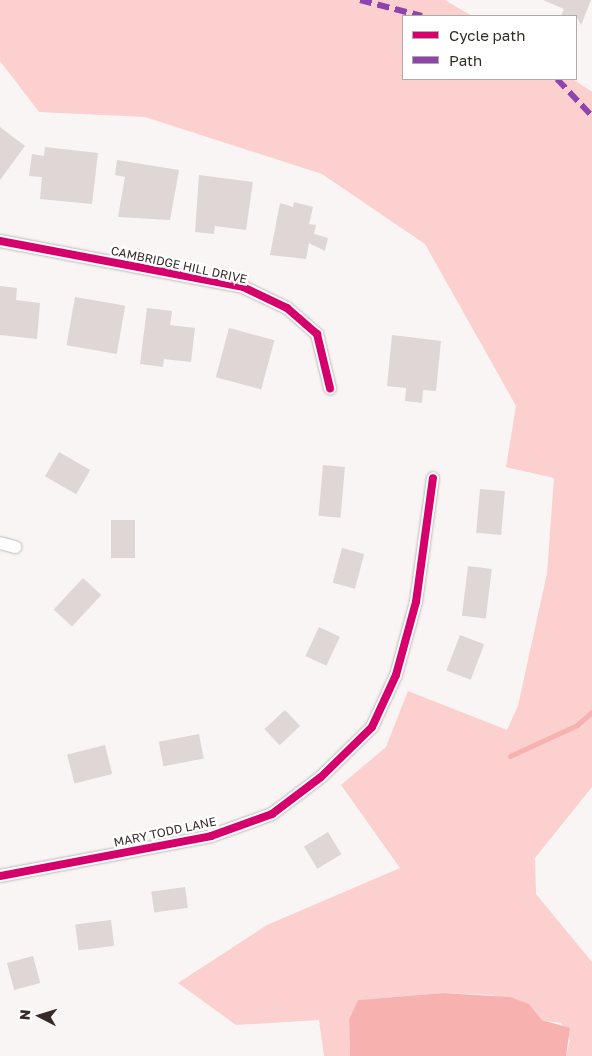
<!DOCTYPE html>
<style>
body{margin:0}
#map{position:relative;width:592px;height:1056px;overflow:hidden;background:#f9f5f5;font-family:"Golos Text",sans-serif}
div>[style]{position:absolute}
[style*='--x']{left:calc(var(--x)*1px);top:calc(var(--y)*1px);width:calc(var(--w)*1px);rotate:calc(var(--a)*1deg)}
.green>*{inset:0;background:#fbd0ce}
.water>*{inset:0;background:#f7b2b0}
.stream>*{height:5px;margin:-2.5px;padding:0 2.5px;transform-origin:2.5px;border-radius:2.5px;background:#f7b2b0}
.building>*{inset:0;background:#dfd6d6;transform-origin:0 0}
.roads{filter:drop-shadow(0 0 1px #c1baba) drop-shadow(0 0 1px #c1baba)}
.minor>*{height:12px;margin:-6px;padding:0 6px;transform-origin:6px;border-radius:6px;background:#fefefe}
.quiet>*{height:6px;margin-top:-3px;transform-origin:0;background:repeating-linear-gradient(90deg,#8e44ad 0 12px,transparent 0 18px)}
.cycleway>*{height:8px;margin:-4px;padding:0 4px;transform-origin:4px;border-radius:4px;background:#d6006c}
span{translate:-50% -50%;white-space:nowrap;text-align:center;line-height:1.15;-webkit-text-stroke:4.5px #fff;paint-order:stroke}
.street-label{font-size:12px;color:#372a29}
.legend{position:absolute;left:402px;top:15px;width:175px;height:65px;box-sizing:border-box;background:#fff;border:1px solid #afaaa9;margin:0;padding:6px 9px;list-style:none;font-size:15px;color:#372a29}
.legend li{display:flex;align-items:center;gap:10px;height:25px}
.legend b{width:25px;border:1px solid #afaaa9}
.north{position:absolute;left:15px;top:991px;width:50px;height:50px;-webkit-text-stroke:4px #fff;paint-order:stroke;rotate:275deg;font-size:14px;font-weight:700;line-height:20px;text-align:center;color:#372a29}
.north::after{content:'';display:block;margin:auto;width:18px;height:22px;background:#372a29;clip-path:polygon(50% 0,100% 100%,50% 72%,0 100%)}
</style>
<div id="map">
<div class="green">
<div style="clip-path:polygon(0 0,445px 0,472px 16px,403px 16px,403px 79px,573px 79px,592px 92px,592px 787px,535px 858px,536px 894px,592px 962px,592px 1056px,566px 1056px,570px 1040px,561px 1023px,542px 1020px,529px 1004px,492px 995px,443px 993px,358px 1000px,349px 1019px,350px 1056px,324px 1056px,319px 1020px,236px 1025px,178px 983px,267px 925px,400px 868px,341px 785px,386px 747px,408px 691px,507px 730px,518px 706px,547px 573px,554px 478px,506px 467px,516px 406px,425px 244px,322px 174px,145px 117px,39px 112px,0 61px)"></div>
</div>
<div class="water">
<div style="clip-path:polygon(443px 993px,510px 997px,529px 1004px,542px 1020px,570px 1028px,566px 1056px,350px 1056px,349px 1019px,358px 1000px)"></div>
</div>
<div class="stream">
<div style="--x:510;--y:756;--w:74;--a:-24.8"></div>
<div style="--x:577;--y:725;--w:20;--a:-41"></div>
</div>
<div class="building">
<div style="clip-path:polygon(543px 0,591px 0,581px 25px,576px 16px,561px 16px,564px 9px)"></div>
<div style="clip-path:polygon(0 127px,25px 146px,0 180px)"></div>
<div style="clip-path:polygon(45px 147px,98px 153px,92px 204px,40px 199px,42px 177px,29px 176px,32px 154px,44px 156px)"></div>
<div style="clip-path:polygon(117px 160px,179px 170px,170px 220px,118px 217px,125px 177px,115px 175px)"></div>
<div style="clip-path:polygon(199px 175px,253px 182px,246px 230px,215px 226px,214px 234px,195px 232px)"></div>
<div style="clip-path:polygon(294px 202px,313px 207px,309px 224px,316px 225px,314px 234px,328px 238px,325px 251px,309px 243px,306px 259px,270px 255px,280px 203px,293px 207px)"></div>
<div style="clip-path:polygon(0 286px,17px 288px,16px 300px,40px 303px,37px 339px,0 335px)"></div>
<div style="left:75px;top:297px;width:51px;height:49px;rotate:10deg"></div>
<div style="clip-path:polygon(147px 308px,172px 311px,170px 325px,195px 328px,191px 362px,164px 359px,163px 367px,140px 364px)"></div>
<div style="left:229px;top:328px;width:47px;height:51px;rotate:15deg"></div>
<div style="clip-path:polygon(392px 335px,441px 341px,436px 391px,423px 390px,422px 403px,405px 401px,406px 388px,387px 386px)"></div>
<div style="left:59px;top:452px;width:36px;height:28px;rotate:30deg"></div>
<div style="left:323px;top:465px;width:22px;height:51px;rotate:5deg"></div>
<div style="left:480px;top:489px;width:25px;height:44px;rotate:5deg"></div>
<div style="left:111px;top:520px;width:24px;height:38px"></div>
<div style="left:342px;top:548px;width:23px;height:36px;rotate:15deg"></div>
<div style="left:468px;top:566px;width:24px;height:50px;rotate:7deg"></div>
<div style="left:83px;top:578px;width:25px;height:43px;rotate:43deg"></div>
<div style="left:319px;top:627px;width:23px;height:32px;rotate:25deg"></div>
<div style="left:460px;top:635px;width:26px;height:38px;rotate:21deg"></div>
<div style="left:285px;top:710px;width:22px;height:28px;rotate:47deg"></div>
<div style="left:199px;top:734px;width:25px;height:41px;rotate:79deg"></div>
<div style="left:105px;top:745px;width:30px;height:39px;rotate:76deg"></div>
<div style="left:328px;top:832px;width:26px;height:28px;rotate:59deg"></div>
<div style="left:185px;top:887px;width:21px;height:34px;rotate:82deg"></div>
<div style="left:111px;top:920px;width:26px;height:36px;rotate:83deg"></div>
<div style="left:33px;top:956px;width:28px;height:27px;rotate:75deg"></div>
</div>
<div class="roads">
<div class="minor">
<div style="--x:0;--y:241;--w:247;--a:10.7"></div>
<div style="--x:243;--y:287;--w:49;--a:25.5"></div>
<div style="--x:287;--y:308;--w:40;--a:41"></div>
<div style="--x:317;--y:334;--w:56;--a:76.5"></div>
<div style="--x:0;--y:543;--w:16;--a:15"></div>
<div style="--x:0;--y:876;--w:215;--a:-10.7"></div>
<div style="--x:211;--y:836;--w:65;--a:-19.8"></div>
<div style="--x:272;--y:814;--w:61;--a:-37.1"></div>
<div style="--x:321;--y:777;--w:71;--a:-44.4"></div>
<div style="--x:372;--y:727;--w:57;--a:-65.2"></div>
<div style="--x:396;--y:675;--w:76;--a:-74.7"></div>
<div style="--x:416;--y:602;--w:125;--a:-82.2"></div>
</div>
</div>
<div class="quiet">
<div style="--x:360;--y:0;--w:64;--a:14.5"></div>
<div style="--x:557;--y:79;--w:51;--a:46.6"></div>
</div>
<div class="cycleway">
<div style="--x:0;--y:241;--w:247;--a:10.7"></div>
<div style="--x:243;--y:287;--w:49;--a:25.5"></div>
<div style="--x:287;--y:308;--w:40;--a:41"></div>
<div style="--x:317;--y:334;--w:56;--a:76.5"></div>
<div style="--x:0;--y:876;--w:215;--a:-10.7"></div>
<div style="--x:211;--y:836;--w:65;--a:-19.8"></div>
<div style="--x:272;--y:814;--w:61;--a:-37.1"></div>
<div style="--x:321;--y:777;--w:71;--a:-44.4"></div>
<div style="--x:372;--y:727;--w:57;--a:-65.2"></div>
<div style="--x:396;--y:675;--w:76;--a:-74.7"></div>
<div style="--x:416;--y:602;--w:125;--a:-82.2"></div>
</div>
<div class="street-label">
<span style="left:179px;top:265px;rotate:12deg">CAMBRIDGE HILL DRIVE</span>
<span style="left:165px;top:832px;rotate:-12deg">MARY TODD LANE</span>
</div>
<ul class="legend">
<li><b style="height:6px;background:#d6006c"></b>Cycle path</li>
<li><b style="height:6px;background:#8e44ad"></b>Path</li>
</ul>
<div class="north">N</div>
</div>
